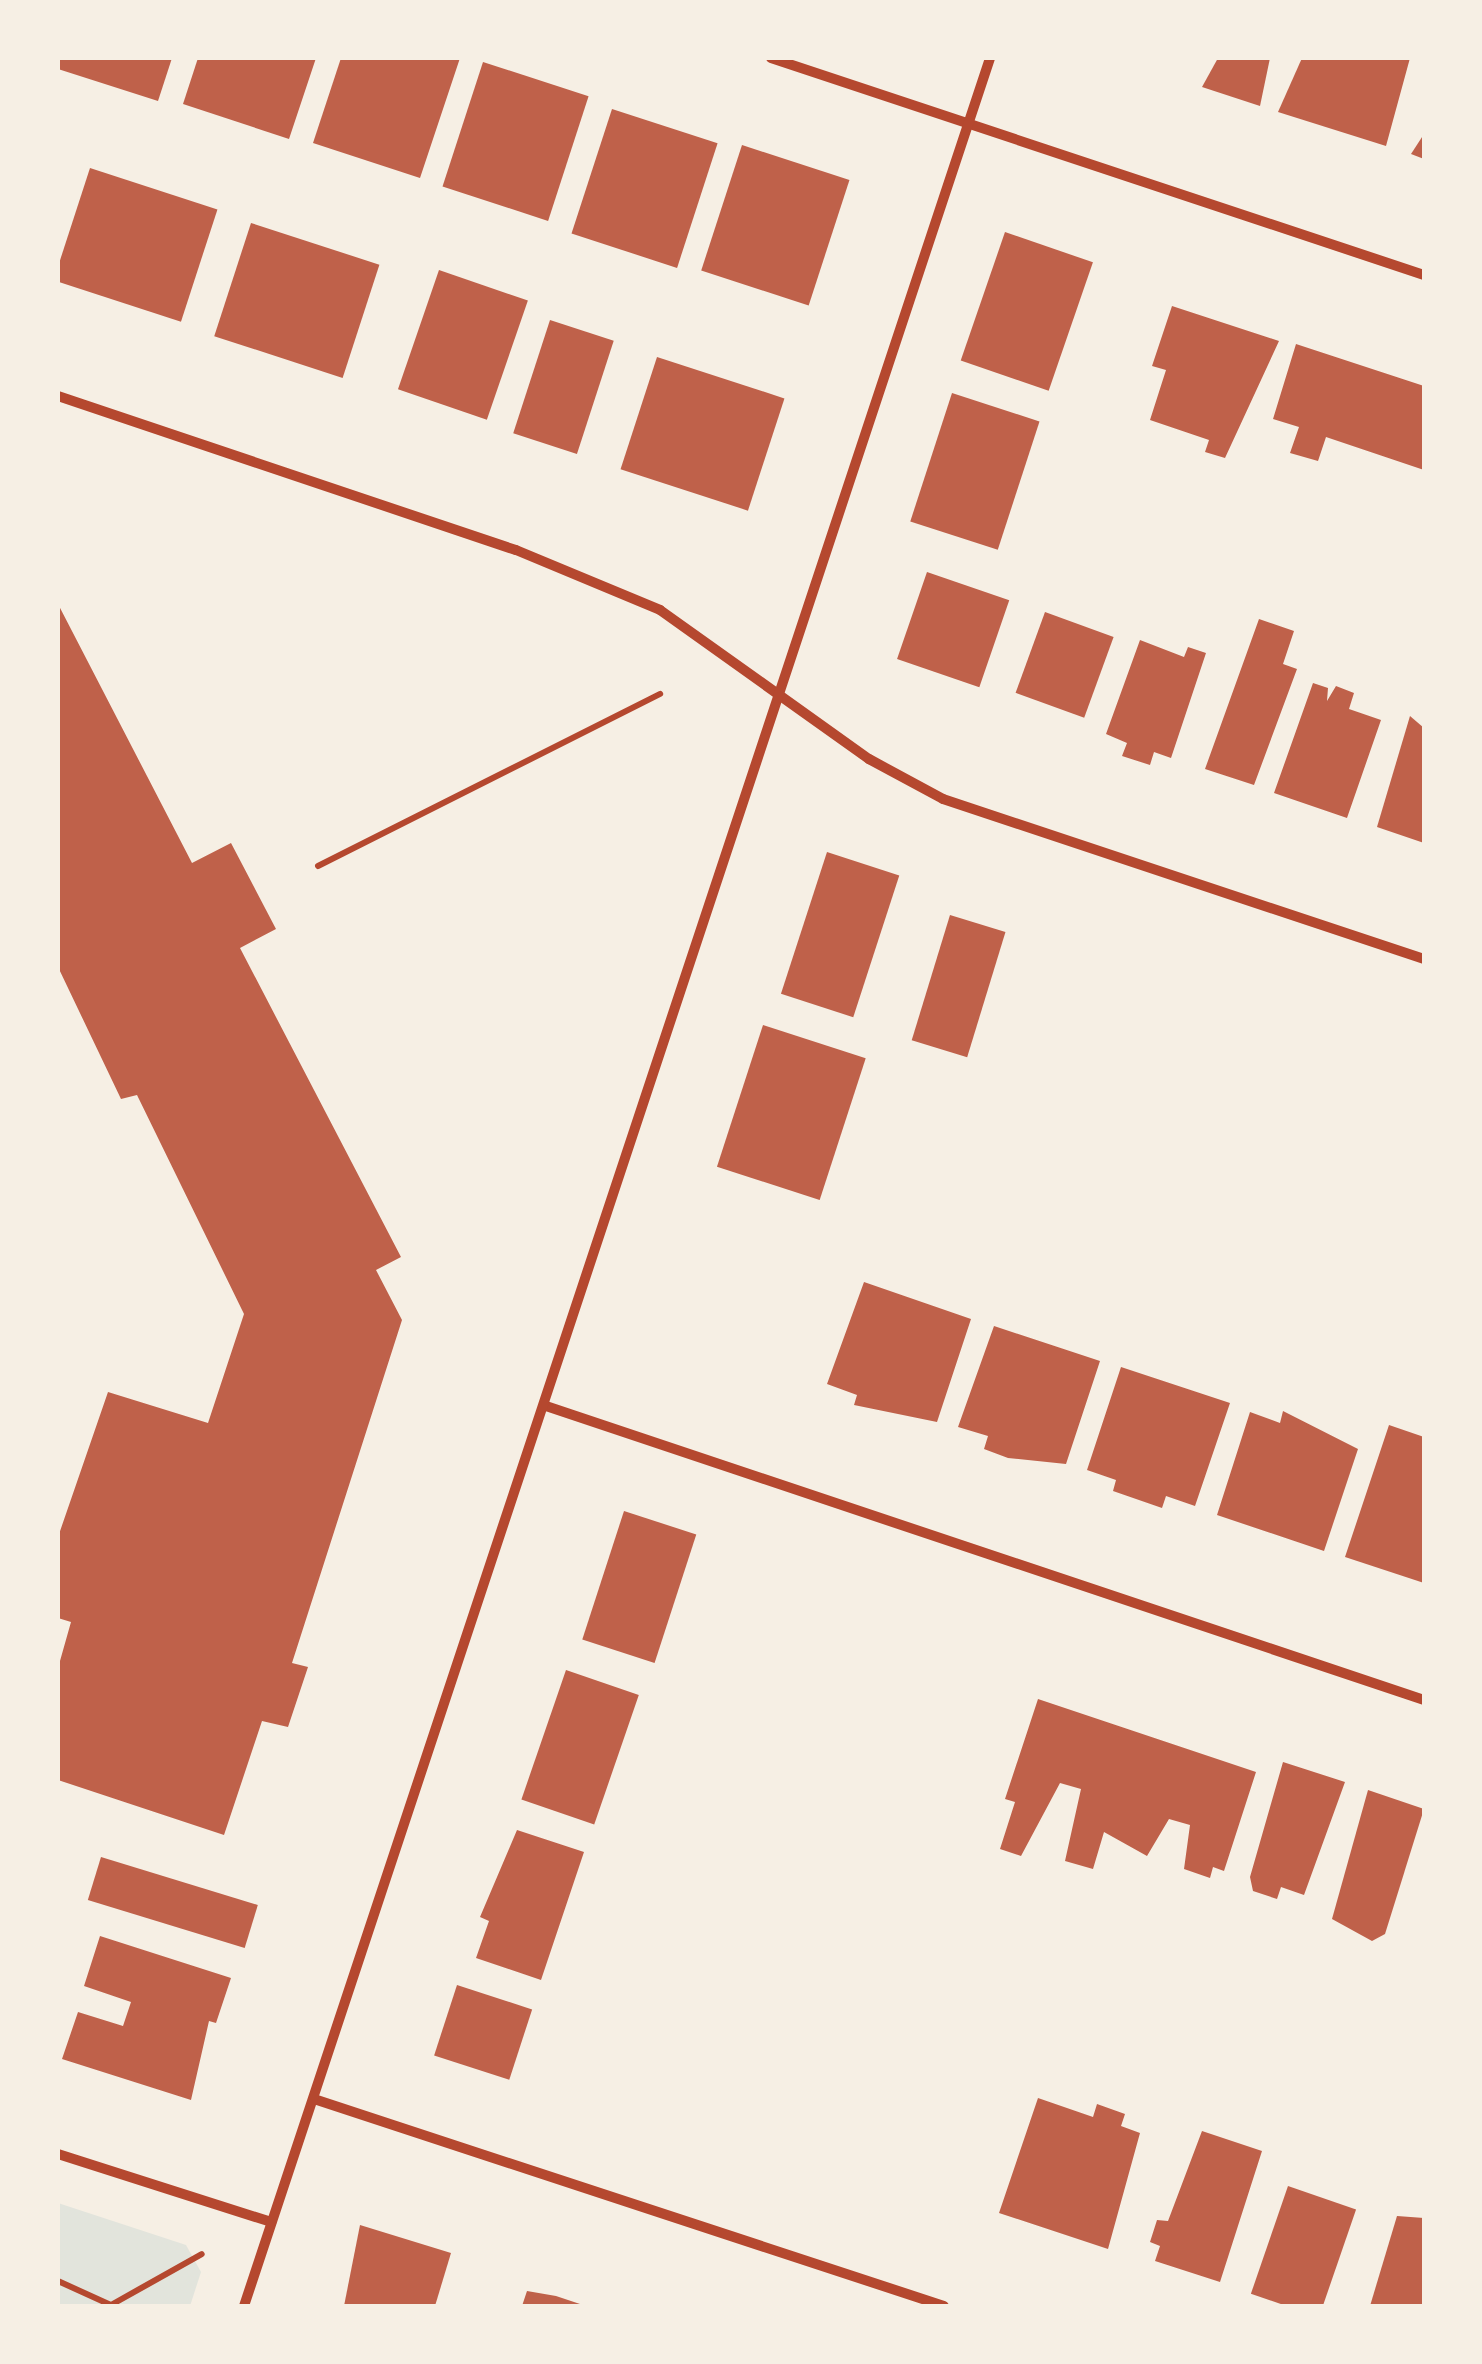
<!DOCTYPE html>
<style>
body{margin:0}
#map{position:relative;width:1482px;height:2364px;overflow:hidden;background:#f6efe4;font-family:Quicksand,sans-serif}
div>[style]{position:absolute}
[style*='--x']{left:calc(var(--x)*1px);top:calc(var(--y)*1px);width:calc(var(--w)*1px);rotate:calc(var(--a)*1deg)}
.green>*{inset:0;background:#e2e4dc}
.building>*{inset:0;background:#bf614a;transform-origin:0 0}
.path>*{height:6px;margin:-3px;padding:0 3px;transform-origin:3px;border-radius:3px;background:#b5482f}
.minor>*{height:10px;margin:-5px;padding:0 5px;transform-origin:5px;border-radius:5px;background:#b5482f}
span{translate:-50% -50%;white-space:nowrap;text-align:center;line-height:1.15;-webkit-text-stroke:10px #f6efe4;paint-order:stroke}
.frame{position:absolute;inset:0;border:60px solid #f6efe4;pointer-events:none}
</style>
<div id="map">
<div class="green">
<div style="clip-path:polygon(58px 2203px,186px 2245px,201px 2272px,190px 2306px,58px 2306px)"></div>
</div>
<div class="building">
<div style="clip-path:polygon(58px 58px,172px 58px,158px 101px,58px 69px)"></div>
<div style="clip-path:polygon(198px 58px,316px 58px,289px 139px,183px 104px)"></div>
<div style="clip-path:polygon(341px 58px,460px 58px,420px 178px,313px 143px)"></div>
<div style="clip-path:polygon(1218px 58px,1270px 58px,1260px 106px,1202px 87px)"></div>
<div style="clip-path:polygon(1302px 58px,1410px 58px,1386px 146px,1278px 112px)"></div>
<div style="left:483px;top:62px;width:111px;height:131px;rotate:18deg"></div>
<div style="left:612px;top:109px;width:111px;height:131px;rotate:18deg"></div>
<div style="clip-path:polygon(1424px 134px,1424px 159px,1411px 154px)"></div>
<div style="left:742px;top:145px;width:113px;height:132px;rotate:18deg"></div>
<div style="left:90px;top:168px;width:134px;height:118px;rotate:18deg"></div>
<div style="left:251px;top:223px;width:135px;height:119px;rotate:18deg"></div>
<div style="left:1005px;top:232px;width:93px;height:136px;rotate:19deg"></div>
<div style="left:439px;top:270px;width:94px;height:126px;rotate:19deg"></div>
<div style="clip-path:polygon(1172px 306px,1279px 341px,1225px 458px,1205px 452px,1209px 440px,1150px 420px,1166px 370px,1152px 366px)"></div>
<div style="left:550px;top:320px;width:67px;height:119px;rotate:18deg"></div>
<div style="clip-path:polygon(1296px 344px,1424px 386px,1424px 470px,1326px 437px,1318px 461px,1290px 453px,1299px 427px,1273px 419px)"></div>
<div style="left:657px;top:357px;width:134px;height:118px;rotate:18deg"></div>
<div style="left:952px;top:393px;width:92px;height:135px;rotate:18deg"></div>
<div style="left:927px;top:572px;width:87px;height:92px;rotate:19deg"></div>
<div style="clip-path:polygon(58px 604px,192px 863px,231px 843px,276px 929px,240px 948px,401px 1257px,376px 1270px,402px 1320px,292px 1663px,308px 1667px,288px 1727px,262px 1721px,224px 1835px,58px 1780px,58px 1668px,71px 1622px,58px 1618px,58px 1537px,108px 1392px,208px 1423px,244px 1314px,137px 1095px,121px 1099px,58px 967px)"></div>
<div style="left:1045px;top:612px;width:73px;height:86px;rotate:20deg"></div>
<div style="clip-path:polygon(1259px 619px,1294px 631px,1283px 664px,1297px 669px,1254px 785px,1205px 769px)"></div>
<div style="clip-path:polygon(1140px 640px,1184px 657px,1188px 647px,1206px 653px,1171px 758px,1154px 752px,1150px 765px,1122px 756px,1127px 743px,1106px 734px)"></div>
<div style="clip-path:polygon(1313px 683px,1328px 688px,1327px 701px,1336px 686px,1354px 693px,1349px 709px,1381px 720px,1347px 818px,1274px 793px)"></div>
<div style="clip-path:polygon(1410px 716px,1424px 728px,1424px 843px,1377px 827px)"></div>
<div style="left:827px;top:852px;width:76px;height:149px;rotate:18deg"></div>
<div style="left:950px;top:915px;width:58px;height:131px;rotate:17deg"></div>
<div style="left:763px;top:1025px;width:108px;height:149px;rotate:18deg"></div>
<div style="clip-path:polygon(864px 1282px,971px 1319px,937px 1422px,854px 1405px,857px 1395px,827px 1384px)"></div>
<div style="clip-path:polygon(994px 1326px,1100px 1361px,1066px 1464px,1008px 1458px,984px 1449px,988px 1436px,958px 1427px)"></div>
<div style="clip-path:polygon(1121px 1367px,1230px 1403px,1195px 1506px,1166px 1496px,1162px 1508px,1113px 1491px,1116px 1480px,1087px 1470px)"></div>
<div style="clip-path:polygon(1283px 1411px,1358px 1449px,1324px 1551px,1217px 1515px,1250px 1412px,1280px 1423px)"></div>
<div style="clip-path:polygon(1389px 1425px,1424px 1437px,1424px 1583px,1345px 1557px)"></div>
<div style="left:624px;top:1511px;width:76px;height:135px;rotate:18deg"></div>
<div style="left:566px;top:1670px;width:77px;height:137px;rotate:19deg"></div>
<div style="clip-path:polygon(1038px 1699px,1256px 1772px,1224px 1871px,1213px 1867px,1210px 1878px,1184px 1869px,1190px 1825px,1169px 1819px,1147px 1856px,1104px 1832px,1093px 1869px,1065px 1861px,1081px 1789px,1060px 1783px,1021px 1856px,1000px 1849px,1015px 1802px,1005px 1799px)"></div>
<div style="clip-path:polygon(1283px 1762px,1345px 1782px,1304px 1895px,1281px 1887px,1277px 1899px,1253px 1891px,1250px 1877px)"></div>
<div style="clip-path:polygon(1368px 1790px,1424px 1809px,1385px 1934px,1372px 1941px,1332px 1919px)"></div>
<div style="clip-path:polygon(517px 1830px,584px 1852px,541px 1980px,476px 1958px,489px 1921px,480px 1917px)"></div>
<div style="left:101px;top:1857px;width:164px;height:45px;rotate:17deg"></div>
<div style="clip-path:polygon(100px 1936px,231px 1978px,216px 2023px,209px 2021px,191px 2100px,62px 2059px,78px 2012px,123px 2026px,131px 2002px,84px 1986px)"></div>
<div style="left:457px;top:1985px;width:79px;height:74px;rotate:18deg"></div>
<div style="clip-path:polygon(1038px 2098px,1093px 2117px,1097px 2104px,1125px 2114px,1121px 2126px,1140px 2133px,1108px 2249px,999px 2213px)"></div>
<div style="clip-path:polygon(1202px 2131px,1262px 2151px,1220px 2282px,1155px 2261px,1160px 2246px,1150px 2242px,1157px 2220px,1168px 2221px)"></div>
<div style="left:1288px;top:2186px;width:72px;height:114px;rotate:19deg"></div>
<div style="clip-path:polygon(1397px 2216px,1424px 2218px,1424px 2306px,1370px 2306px)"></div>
<div style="clip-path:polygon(360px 2225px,451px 2253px,435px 2306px,344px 2306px)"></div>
<div style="clip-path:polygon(527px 2291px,556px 2296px,586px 2306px,522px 2306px)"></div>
</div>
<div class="path">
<div style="--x:318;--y:866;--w:383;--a:-26.7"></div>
<div style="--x:58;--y:2281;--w:58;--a:24.4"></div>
<div style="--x:111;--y:2305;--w:104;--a:-29.3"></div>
</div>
<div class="minor">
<div style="--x:771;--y:58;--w:688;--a:18.38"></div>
<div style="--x:58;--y:396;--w:483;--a:18.6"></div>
<div style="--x:516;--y:550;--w:156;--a:22.6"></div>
<div style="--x:660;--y:610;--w:257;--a:35.5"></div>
<div style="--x:869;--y:759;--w:84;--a:28.4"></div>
<div style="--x:943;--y:799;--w:507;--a:18.4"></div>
<div style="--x:546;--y:1406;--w:926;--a:18.51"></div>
<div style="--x:314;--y:2099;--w:663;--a:18.19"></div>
<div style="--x:58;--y:2154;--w:224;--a:17.7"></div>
<div style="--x:244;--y:2306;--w:2369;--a:-71.64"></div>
</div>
<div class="frame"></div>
</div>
